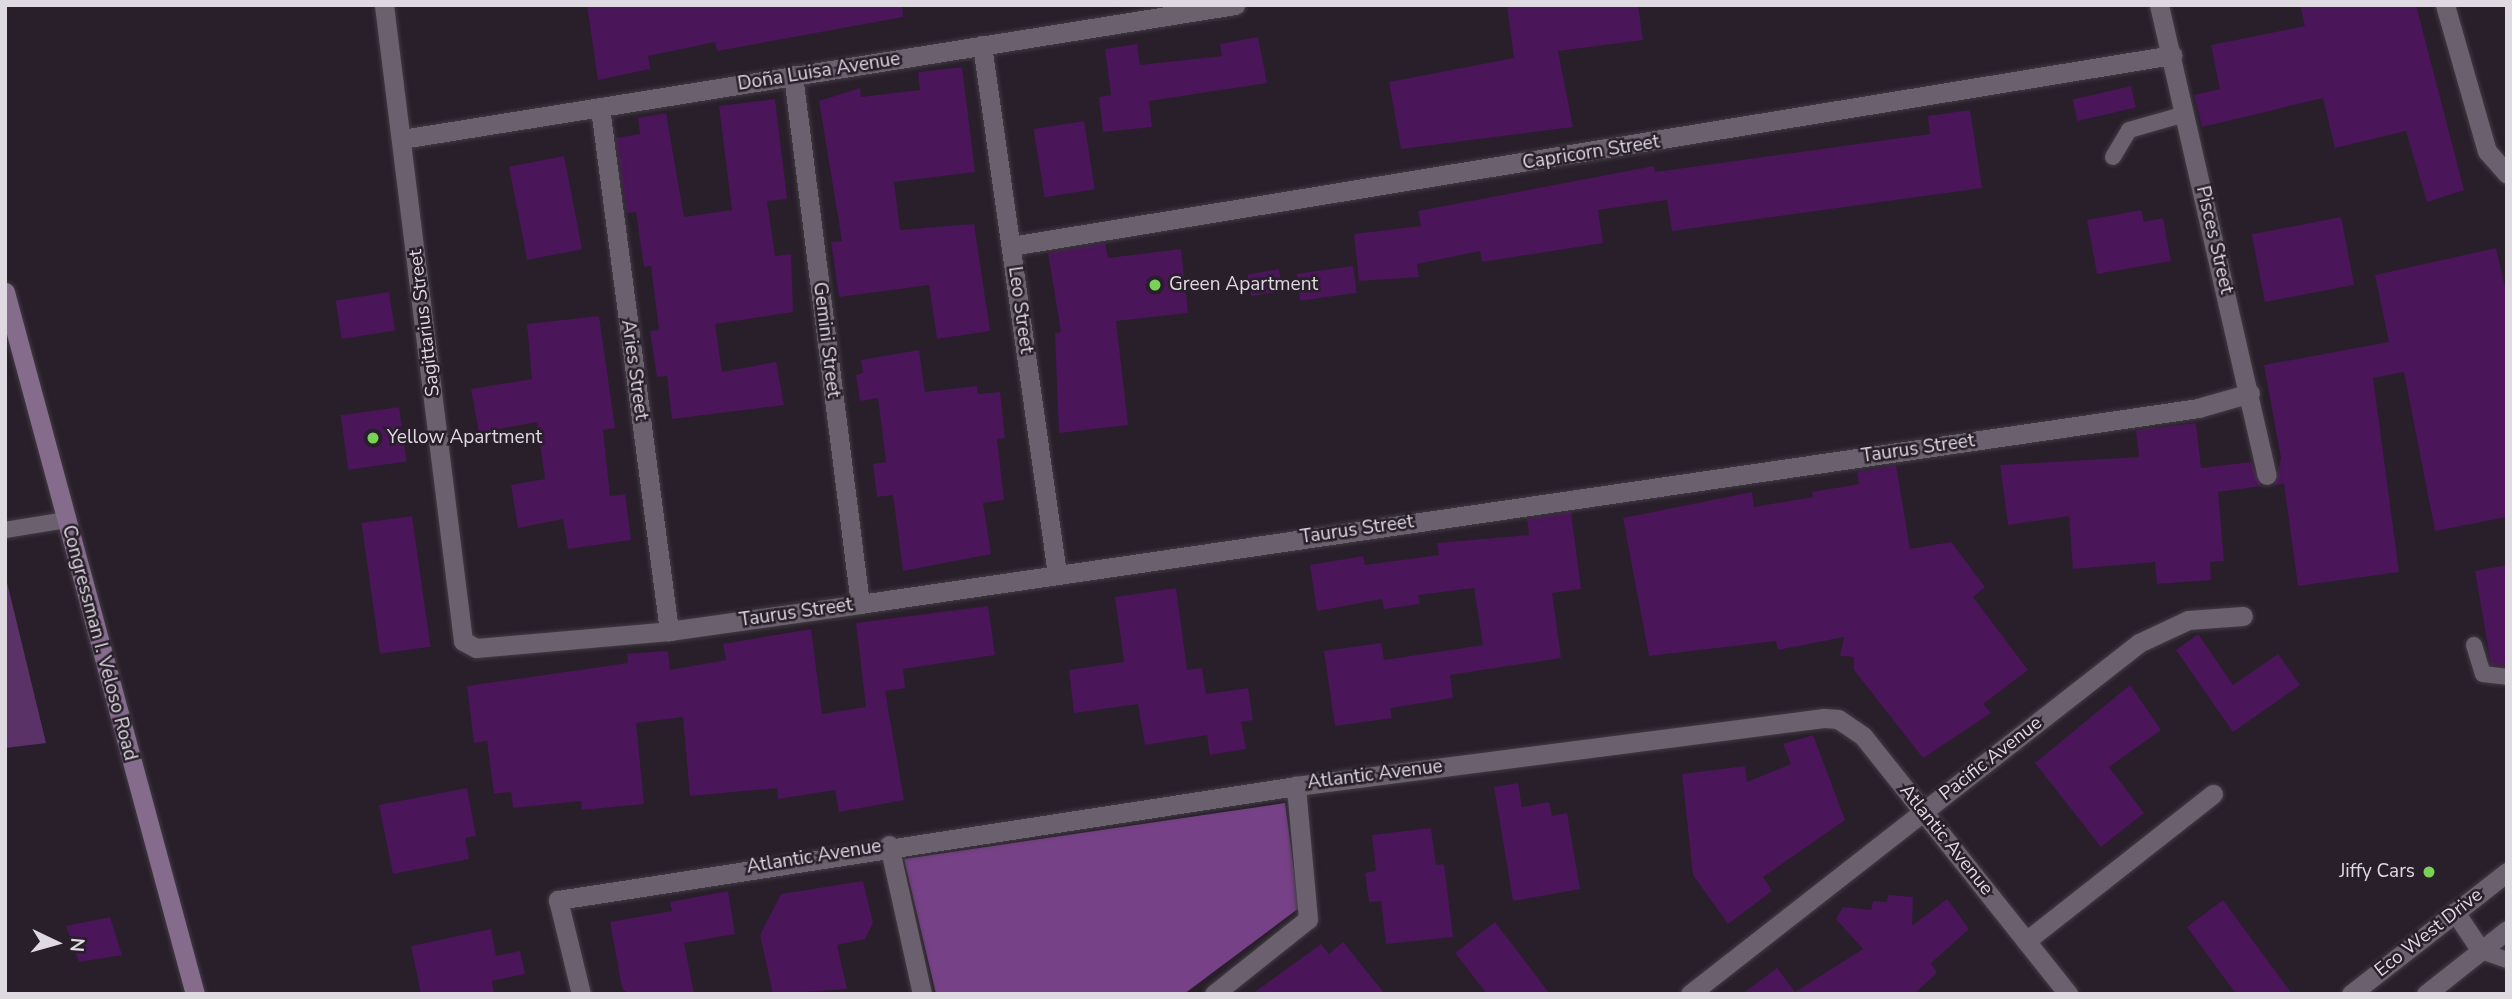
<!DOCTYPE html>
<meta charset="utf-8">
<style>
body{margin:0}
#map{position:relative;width:2512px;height:999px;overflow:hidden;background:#281f2a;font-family:"Nunito Sans",sans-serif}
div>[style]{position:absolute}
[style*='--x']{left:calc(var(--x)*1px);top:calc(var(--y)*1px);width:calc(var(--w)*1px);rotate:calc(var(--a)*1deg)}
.green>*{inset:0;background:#5b3267}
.forest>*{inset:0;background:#764186}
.building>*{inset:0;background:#4a1559;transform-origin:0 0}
.roads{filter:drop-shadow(0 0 2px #423b44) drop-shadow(0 0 2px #423b44)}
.service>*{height:16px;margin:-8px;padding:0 8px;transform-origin:8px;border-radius:8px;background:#6b616e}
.minor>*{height:19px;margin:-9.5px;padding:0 9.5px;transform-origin:9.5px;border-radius:9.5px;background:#6b616e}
.tertiary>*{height:19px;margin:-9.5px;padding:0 9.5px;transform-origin:9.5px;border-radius:9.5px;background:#6b616e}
.secondary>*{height:19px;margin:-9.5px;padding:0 9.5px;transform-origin:9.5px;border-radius:9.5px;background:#856c8d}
.dots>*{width:19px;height:19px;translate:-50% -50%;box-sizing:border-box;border:4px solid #281f2a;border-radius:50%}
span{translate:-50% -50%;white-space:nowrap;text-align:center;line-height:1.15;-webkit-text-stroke:5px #281f2a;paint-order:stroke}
.street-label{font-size:19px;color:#dfdae1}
.poi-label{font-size:19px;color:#dfdae1}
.left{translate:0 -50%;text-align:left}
.right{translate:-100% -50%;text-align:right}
.frame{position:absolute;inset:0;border:7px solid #dfdae1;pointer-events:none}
.north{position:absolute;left:21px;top:908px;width:70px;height:70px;-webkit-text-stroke:5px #281f2a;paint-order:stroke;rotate:95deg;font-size:19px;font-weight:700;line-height:28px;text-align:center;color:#dfdae1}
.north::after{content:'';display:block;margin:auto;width:24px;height:32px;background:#dfdae1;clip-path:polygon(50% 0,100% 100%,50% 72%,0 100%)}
</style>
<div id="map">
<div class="green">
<div style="clip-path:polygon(5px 574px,46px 743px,5px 748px)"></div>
</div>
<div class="forest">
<div style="clip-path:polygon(1285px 803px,1299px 908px,1184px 994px,936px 994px,904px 859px)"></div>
</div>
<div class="building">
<div style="clip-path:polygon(587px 5px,902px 5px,903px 17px,717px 51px,715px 42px,648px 56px,650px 69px,598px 80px)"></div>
<div style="clip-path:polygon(1507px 5px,1638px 5px,1643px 40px,1558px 51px,1573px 127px,1401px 149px,1389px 82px,1514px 58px)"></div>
<div style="clip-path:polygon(2300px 5px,2416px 5px,2464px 190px,2427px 202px,2406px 131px,2335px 148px,2323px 98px,2202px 127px,2194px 95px,2220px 89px,2211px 45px,2305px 26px)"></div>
<div style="clip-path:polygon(1258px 37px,1267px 83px,1149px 101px,1152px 127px,1103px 132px,1099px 97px,1111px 95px,1105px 49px,1137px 44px,1140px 65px,1222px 56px,1220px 44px)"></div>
<div style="clip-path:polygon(962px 67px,975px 172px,894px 182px,900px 230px,974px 224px,990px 331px,937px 339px,929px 285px,839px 297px,831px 242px,842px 241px,819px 101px,860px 88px,861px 97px,920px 90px,918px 72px)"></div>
<div style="left:2131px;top:86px;width:22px;height:60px;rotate:77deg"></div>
<div style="clip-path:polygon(775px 99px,787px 199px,767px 201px,775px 256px,791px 254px,793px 312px,715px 324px,722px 372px,776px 362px,784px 405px,672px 419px,667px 376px,657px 377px,650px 331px,659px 330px,651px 266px,644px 267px,636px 212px,627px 213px,616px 138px,640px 134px,638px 118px,666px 113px,684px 217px,732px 210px,719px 106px)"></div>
<div style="clip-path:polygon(1970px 110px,1982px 188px,1672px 231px,1667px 200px,1598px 210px,1603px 243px,1482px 262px,1480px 251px,1417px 264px,1419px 277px,1359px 281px,1354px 234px,1421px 226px,1418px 211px,1654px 166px,1655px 172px,1930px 134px,1928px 116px)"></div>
<div style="left:1084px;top:121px;width:69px;height:51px;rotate:81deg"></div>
<div style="left:564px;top:156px;width:95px;height:56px;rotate:79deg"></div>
<div style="clip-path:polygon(2141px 210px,2144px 222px,2163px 218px,2171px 261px,2097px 274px,2087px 220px)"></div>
<div style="left:2341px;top:217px;width:69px;height:91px;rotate:79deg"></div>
<div style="clip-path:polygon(1105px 243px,1108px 258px,1181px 249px,1188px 313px,1116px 321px,1128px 425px,1059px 433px,1055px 333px,1061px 332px,1048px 253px)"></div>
<div style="clip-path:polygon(2496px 248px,2507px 296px,2507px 517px,2435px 531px,2404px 372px,2373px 378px,2399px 572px,2298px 586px,2284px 484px,2274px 485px,2281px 458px,2264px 365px,2389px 342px,2375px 275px)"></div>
<div style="left:1353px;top:266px;width:27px;height:57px;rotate:82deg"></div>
<div style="left:1279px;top:269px;width:22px;height:32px;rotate:80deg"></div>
<div style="left:389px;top:292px;width:39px;height:54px;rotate:81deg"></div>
<div style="clip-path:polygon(599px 316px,615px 428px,603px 430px,610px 496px,625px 494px,631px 540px,568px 549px,563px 519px,518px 528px,511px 485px,545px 479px,537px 422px,479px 433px,471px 389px,532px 379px,527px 324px)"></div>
<div style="clip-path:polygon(919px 350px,925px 392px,977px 386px,978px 394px,1000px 392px,1005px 438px,997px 439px,1004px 500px,983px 503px,991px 554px,903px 571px,893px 495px,877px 497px,873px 464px,886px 462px,878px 398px,860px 401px,856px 375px,863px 373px,861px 360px)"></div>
<div style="left:399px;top:407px;width:55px;height:59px;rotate:82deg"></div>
<div style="clip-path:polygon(2196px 423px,2201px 468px,2251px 462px,2262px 486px,2218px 492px,2224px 561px,2210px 562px,2211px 580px,2157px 584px,2155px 562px,2073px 569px,2069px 516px,2008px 525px,2000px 465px,2139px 457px,2136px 430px)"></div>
<div style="clip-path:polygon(1896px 465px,1910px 549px,1951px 542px,1985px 587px,1973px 597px,2028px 670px,1983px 704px,1991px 713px,1923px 758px,1854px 670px,1854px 657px,1840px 656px,1844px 637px,1778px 650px,1776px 641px,1649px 656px,1623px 518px,1752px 492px,1754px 507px,1813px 497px,1812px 492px,1859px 484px,1857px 472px)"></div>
<div style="clip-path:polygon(1571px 512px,1581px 589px,1552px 593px,1561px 658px,1450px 675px,1453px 698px,1390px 708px,1392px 718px,1335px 726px,1324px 651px,1381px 643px,1384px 660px,1483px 645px,1474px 588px,1418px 595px,1420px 604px,1384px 609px,1382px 599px,1317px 611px,1310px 565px,1363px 556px,1365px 565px,1439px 555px,1437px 543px,1529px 535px,1527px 519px)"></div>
<div style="left:412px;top:516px;width:132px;height:51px;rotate:82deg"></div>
<div style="clip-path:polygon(2507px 565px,2507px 666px,2491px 664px,2475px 571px)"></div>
<div style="clip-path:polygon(1176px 588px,1187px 670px,1202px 668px,1206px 694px,1248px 688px,1253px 720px,1241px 722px,1246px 749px,1210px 755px,1207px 735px,1145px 745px,1138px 704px,1074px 713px,1069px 670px,1124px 662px,1115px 597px)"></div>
<div style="clip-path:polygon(988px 606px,995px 655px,903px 669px,905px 688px,885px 691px,904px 800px,839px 812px,835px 790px,778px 799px,777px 788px,690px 796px,683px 717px,636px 723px,644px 804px,582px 810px,581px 801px,513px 808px,511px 792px,494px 794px,487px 741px,474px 743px,467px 686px,628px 663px,627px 654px,668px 651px,670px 670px,726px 660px,723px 644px,811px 629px,822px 714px,866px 707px,856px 623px)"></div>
<div style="clip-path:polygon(2198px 634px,2233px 685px,2278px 654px,2300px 685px,2233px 732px,2176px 650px)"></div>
<div style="clip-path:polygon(2130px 685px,2161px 730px,2109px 767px,2144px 813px,2101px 847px,2035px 763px)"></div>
<div style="clip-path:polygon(1813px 735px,1845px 820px,1763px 877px,1772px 891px,1728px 924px,1693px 875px,1682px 774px,1745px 766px,1747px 782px,1791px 764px,1783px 744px)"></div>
<div style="clip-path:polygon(1518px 783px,1522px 807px,1549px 802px,1552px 816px,1567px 813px,1580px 889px,1513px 901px,1494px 787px)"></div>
<div style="clip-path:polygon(467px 788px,476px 836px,465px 838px,469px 859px,393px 874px,379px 805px)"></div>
<div style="clip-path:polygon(1431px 828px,1436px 865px,1444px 864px,1453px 937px,1386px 944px,1381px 901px,1369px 902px,1365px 873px,1376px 871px,1372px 835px)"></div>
<div style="clip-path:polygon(863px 881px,873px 923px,865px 939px,837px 945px,847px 989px,773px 994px,760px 935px,781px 894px)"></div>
<div style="clip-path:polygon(728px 891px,735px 934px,684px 943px,694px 994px,629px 994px,622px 988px,610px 922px,672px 911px,670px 902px)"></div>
<div style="clip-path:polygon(1888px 895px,1913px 897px,1912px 926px,1947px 899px,1969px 929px,1931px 963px,1937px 973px,1914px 994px,1742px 994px,1777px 968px,1795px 992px,1863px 949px,1836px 919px,1843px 907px,1871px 910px,1873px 901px,1887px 902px)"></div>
<div style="clip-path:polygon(2223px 900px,2292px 994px,2236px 994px,2187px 927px)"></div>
<div style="clip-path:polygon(110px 917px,122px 955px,79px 962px,66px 926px)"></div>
<div style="clip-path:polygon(1495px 922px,1550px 994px,1487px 994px,1455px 953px)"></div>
<div style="clip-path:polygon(491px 929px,496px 956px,520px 951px,525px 974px,492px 981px,494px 994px,421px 994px,411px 946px)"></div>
<div style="clip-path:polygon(1343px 942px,1385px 994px,1252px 994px,1321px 944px,1329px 954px)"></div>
</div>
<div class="roads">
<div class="service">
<div style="--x:2113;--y:157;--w:31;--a:-59"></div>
<div style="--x:2129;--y:130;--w:58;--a:-15.9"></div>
<div style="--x:5;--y:530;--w:62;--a:-9.3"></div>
<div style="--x:2474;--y:645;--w:30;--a:73"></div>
<div style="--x:2483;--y:674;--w:24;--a:7"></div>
<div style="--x:2481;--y:951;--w:28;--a:19"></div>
</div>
<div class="minor">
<div style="--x:384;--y:5;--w:641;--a:82.92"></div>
<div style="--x:463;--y:641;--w:15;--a:28"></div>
<div style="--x:476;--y:648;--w:194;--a:-5"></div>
<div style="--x:669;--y:631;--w:193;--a:-8"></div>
<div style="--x:860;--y:604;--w:1352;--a:-8.33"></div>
<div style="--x:2198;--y:408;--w:54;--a:-16.1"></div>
<div style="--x:2159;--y:5;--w:482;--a:77.1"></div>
<div style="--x:2445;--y:5;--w:152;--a:74"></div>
<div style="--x:2487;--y:151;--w:30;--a:49"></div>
<div style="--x:982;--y:45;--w:534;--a:81.93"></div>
<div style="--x:793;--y:75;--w:533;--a:82.78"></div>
<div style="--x:600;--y:108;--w:528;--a:82.48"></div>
<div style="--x:402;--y:139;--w:844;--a:-9.14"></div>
<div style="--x:1011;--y:246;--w:1177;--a:-9.34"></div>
<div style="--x:889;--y:845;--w:153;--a:77.5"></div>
<div style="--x:2026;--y:941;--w:238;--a:-38.2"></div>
<div style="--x:581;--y:994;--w:97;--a:-103.7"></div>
<div style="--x:558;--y:900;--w:747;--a:-8.78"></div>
<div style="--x:1296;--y:786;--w:532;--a:-7.34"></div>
<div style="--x:1824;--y:718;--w:14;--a:4"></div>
<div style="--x:1838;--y:719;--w:30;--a:34"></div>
<div style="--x:1863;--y:736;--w:330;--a:51.5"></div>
<div style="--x:1214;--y:994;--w:120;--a:-38.6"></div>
<div style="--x:1308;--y:919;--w:134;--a:-95.2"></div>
<div style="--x:1690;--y:994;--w:570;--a:-38.02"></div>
<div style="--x:2139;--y:643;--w:54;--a:-25.1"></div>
<div style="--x:2188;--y:620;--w:55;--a:-4.2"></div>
</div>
<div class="tertiary">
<div style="--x:2455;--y:912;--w:47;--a:56.3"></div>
<div style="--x:2351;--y:994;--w:198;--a:-38"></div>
<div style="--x:2426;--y:994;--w:103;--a:-38.3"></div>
</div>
<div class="secondary">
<div style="--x:5;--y:292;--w:727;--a:74.86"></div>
</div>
</div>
<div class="dots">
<div style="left:1155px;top:285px;background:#79d157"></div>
<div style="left:373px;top:438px;background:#79d157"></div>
<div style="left:2429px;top:872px;background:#79d157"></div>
</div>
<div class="street-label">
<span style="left:819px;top:72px;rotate:-9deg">Doña Luisa Avenue</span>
<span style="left:1591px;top:153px;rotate:-9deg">Capricorn Street</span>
<span style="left:2214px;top:240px;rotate:77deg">Pisces Street</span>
<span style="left:1020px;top:310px;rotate:82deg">Leo Street</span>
<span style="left:425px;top:323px;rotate:-97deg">Sagittarius Street</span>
<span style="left:826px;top:340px;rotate:83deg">Gemini Street</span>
<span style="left:634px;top:370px;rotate:82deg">Aries Street</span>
<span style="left:1918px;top:449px;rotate:-8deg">Taurus Street</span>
<span style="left:1357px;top:530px;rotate:-8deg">Taurus Street</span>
<span style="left:796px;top:613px;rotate:-8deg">Taurus Street</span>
<span style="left:99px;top:643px;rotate:75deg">Congressman I. Veloso Road</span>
<span style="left:1991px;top:759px;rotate:-38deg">Pacific Avenue</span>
<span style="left:1375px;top:775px;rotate:-7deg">Atlantic Avenue</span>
<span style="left:1946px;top:840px;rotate:51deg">Atlantic Avenue</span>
<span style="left:814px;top:857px;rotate:-9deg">Atlantic Avenue</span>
<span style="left:2429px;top:933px;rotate:-38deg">Eco West Drive</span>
</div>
<div class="poi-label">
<span class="left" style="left:1169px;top:285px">Green Apartment</span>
<span class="left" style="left:387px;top:438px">Yellow Apartment</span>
<span class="right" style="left:2415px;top:872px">Jiffy Cars</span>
</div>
<div class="frame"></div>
<div class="north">N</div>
</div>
